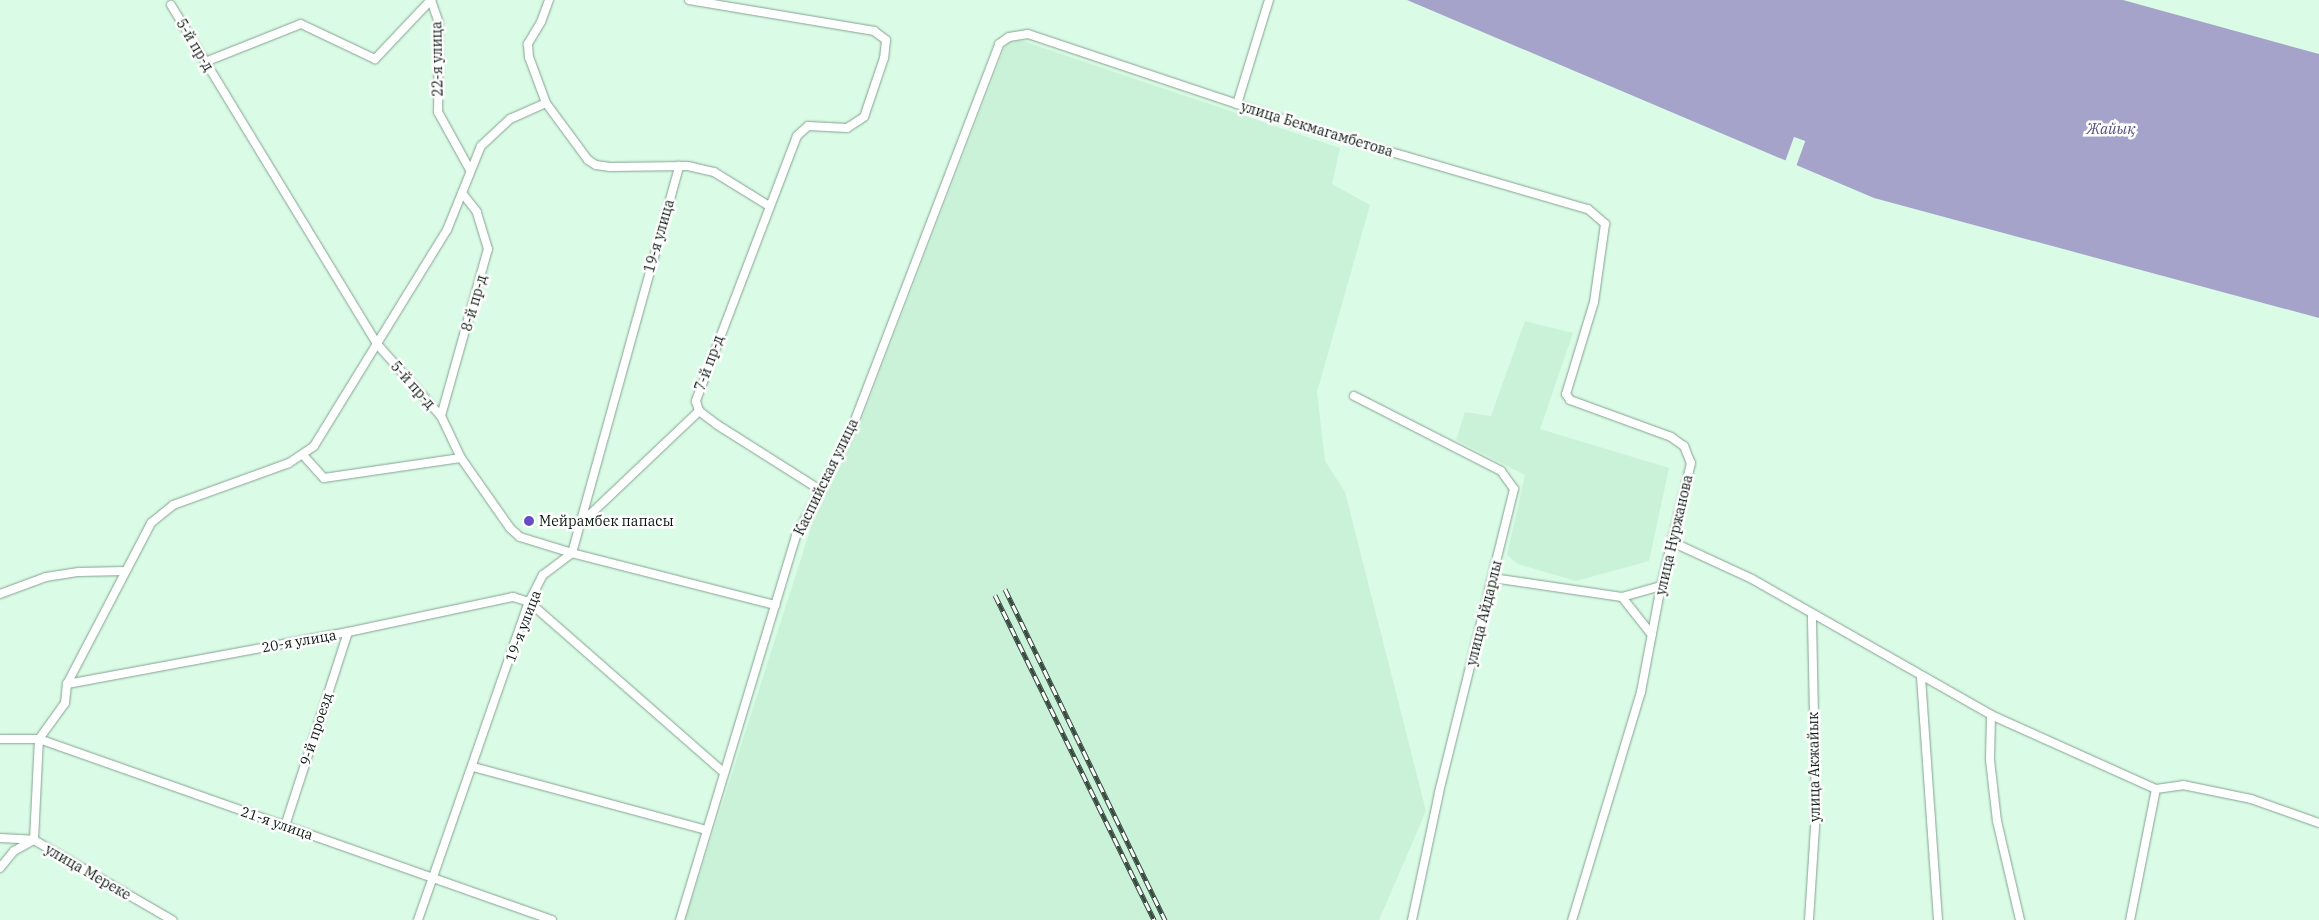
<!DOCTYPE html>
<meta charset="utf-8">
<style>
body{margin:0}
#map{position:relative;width:2319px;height:920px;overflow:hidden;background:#dafbe6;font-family:"IBM Plex Serif",serif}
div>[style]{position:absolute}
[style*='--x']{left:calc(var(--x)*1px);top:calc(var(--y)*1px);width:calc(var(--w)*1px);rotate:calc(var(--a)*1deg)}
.built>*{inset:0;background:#c9f2d8}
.water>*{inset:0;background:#a6a3cb}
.pier>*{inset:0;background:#dafbe6;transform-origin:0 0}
.roads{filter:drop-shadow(0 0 1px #84a390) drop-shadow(0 0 1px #84a390)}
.minor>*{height:8px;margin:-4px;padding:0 4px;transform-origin:4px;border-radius:4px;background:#fff}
.rail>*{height:5px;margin-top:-2.5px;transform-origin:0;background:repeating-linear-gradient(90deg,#fff 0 9px,#38493f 0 18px);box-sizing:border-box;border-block:1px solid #38493f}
.dots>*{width:14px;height:14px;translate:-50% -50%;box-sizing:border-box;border:2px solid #fff;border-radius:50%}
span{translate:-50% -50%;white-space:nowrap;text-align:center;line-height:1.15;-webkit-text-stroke:5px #fff;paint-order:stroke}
.street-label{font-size:14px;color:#0b1710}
.poi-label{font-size:14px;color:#0b1710}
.left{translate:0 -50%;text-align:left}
.water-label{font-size:15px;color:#564f85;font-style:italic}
</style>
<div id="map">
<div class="built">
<div style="clip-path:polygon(1020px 40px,1340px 148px,1332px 184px,1370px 205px,1317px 392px,1325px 461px,1345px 492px,1426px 811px,1379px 920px,685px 920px,814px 518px,855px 437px,1006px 44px)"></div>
<div style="clip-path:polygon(1525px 321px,1573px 333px,1540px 429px,1669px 468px,1649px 561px,1576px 581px,1518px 564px,1507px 555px,1525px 475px,1456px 440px,1465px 412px,1491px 416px)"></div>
</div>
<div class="water">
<div style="clip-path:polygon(1407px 0,2123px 0,2319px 54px,2319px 318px,1874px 198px)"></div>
</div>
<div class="pier">
<div style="left:1794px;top:137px;width:12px;height:28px;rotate:20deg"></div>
</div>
<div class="roads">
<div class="minor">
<div style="--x:431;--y:0;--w:24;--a:71"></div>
<div style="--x:439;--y:23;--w:89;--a:90.6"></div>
<div style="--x:438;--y:112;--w:66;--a:61.1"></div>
<div style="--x:549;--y:0;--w:23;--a:110"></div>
<div style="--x:541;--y:22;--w:26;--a:121"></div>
<div style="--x:528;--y:44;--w:13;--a:86"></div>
<div style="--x:529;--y:57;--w:49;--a:69.7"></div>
<div style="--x:546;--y:103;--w:71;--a:53.6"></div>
<div style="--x:588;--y:160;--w:9;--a:32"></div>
<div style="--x:596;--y:165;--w:14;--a:8"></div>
<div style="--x:610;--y:167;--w:78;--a:-0.7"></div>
<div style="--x:688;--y:166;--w:27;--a:13"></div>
<div style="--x:714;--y:172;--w:65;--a:31.7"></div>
<div style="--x:689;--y:0;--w:188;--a:9.5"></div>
<div style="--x:874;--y:31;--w:15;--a:37"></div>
<div style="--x:886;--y:40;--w:18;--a:96"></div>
<div style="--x:884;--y:58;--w:62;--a:108.7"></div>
<div style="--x:864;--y:117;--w:20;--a:147"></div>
<div style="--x:847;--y:128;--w:39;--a:-177"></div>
<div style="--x:808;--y:126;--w:15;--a:138"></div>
<div style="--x:797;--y:136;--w:284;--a:110.9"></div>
<div style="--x:696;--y:401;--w:10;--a:73"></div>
<div style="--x:699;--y:411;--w:21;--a:37"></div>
<div style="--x:716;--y:424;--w:125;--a:32.3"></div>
<div style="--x:171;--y:5;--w:397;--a:58.7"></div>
<div style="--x:377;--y:344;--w:96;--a:48.4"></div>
<div style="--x:441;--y:416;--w:47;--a:64.5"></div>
<div style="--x:461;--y:458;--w:85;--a:55"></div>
<div style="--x:510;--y:528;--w:13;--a:42"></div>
<div style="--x:520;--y:537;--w:54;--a:17.1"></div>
<div style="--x:572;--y:553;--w:210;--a:14.4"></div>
<div style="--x:205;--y:62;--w:103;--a:-21.6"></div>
<div style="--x:301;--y:24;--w:82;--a:25.3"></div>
<div style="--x:375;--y:59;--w:81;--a:-46.5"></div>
<div style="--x:1237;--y:104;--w:109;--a:-72.9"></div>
<div style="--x:1354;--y:396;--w:165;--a:27"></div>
<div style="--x:1501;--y:471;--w:22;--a:54"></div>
<div style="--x:1514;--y:489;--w:313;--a:103.9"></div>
<div style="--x:1439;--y:793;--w:130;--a:102"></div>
<div style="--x:441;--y:416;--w:173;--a:-74.3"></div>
<div style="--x:488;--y:249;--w:39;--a:-107"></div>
<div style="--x:477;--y:212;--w:24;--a:-128"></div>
<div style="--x:303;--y:455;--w:31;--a:48"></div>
<div style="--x:324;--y:478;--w:138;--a:-8.3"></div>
<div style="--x:579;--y:525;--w:166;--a:-43.5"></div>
<div style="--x:1672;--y:542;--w:88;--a:24.8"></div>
<div style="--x:1752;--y:579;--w:275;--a:29.6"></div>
<div style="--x:1991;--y:715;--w:181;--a:24.2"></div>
<div style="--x:2156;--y:789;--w:134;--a:101.2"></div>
<div style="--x:1493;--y:578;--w:130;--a:8.4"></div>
<div style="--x:1622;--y:597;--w:48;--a:51.7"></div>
<div style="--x:0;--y:594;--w:49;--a:-20.3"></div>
<div style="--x:46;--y:577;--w:33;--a:-9"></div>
<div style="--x:79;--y:572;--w:46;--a:-1.2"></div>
<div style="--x:1622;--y:597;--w:41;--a:-15.8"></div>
<div style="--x:1921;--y:677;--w:244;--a:86"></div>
<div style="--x:67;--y:684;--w:286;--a:-10.5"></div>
<div style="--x:348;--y:632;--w:169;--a:-12"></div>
<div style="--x:513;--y:597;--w:17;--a:17"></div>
<div style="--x:529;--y:602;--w:259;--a:41.2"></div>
<div style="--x:1991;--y:715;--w:45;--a:91.3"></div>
<div style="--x:1990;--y:760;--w:61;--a:83.5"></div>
<div style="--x:1997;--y:821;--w:102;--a:76.9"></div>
<div style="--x:0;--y:739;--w:39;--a:0"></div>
<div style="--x:39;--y:739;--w:544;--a:19.43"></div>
<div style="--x:473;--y:767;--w:242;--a:15.1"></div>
<div style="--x:2156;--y:789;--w:27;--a:-8"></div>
<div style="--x:2183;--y:785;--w:69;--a:11.6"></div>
<div style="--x:2251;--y:799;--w:72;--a:19.4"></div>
<div style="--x:285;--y:826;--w:204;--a:-72"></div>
<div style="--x:0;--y:838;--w:34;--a:3"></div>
<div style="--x:34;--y:840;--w:160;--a:30.1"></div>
<div style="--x:0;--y:868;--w:22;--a:-51"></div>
<div style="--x:14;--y:851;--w:23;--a:-29"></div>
<div style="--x:34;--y:840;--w:101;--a:-87.2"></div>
<div style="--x:39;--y:739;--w:44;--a:-54.2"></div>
<div style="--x:65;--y:703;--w:19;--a:-84"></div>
<div style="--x:67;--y:684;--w:182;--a:-62.4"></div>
<div style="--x:151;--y:523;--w:28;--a:-39"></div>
<div style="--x:173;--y:505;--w:123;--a:-19.9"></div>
<div style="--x:289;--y:463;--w:30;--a:-34"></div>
<div style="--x:314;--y:446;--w:254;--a:-58.4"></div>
<div style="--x:447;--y:230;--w:91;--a:-68"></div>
<div style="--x:481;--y:146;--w:40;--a:-43"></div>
<div style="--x:510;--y:119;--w:39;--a:-24"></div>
<div style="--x:418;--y:920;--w:337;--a:-70.8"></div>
<div style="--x:529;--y:602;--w:30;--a:-63"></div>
<div style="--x:543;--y:575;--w:36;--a:-37"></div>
<div style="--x:572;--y:553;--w:402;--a:-74.5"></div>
<div style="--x:680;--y:920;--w:401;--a:-73.2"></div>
<div style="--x:796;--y:536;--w:116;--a:-62.3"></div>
<div style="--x:850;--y:433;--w:417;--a:-69"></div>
<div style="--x:999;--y:44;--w:12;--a:-35"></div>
<div style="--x:1009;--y:37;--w:19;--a:-9"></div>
<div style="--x:1028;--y:34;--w:299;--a:18.5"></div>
<div style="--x:1312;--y:129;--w:287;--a:16.2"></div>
<div style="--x:1588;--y:209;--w:23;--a:41"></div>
<div style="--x:1605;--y:224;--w:79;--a:98"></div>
<div style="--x:1594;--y:302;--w:96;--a:106.9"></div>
<div style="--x:1566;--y:394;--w:7;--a:56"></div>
<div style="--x:1570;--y:400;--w:108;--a:20.1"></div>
<div style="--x:1671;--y:437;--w:16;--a:35"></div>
<div style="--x:1684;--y:446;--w:18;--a:68"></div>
<div style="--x:1691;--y:463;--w:127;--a:103.7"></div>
<div style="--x:1661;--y:586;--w:108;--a:100.7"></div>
<div style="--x:1641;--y:692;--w:238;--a:106.8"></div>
<div style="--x:1809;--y:920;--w:109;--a:-86.3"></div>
<div style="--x:1816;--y:811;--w:197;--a:-91.2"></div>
</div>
</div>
<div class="rail">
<div style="--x:1005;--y:589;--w:368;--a:64.2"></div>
<div style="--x:995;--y:595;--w:362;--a:63.9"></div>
</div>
<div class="dots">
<div style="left:529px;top:521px;background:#664bc4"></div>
</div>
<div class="street-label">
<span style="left:195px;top:45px;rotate:59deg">5-й пр-д</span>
<span style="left:437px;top:59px;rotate:-91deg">22-я улица</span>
<span style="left:1317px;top:129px;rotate:17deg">улица Бекмагамбетова</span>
<span style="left:659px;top:236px;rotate:-74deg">19-я улица</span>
<span style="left:474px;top:303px;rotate:-74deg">8-й пр-д</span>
<span style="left:709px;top:363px;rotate:-70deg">7-й пр-д</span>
<span style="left:413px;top:385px;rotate:48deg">5-й пр-д</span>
<span style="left:826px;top:477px;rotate:-64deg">Каспийская улица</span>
<span style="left:1674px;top:535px;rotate:-77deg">улица Нуржанова</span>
<span style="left:1484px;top:613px;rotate:-76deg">улица Айдарлы</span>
<span style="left:523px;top:626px;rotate:-69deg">19-я улица</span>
<span style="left:299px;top:641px;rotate:-10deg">20-я улица</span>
<span style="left:316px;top:729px;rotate:-72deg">9-й проезд</span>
<span style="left:1814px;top:767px;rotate:-91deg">улица Акжайык</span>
<span style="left:277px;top:823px;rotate:19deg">21-я улица</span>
<span style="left:88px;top:872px;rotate:30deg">улица Мереке</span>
</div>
<div class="poi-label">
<span class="left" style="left:539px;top:521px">Мейрамбек папасы</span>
</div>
<div class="water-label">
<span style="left:2111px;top:129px">Жайық</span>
</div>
</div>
